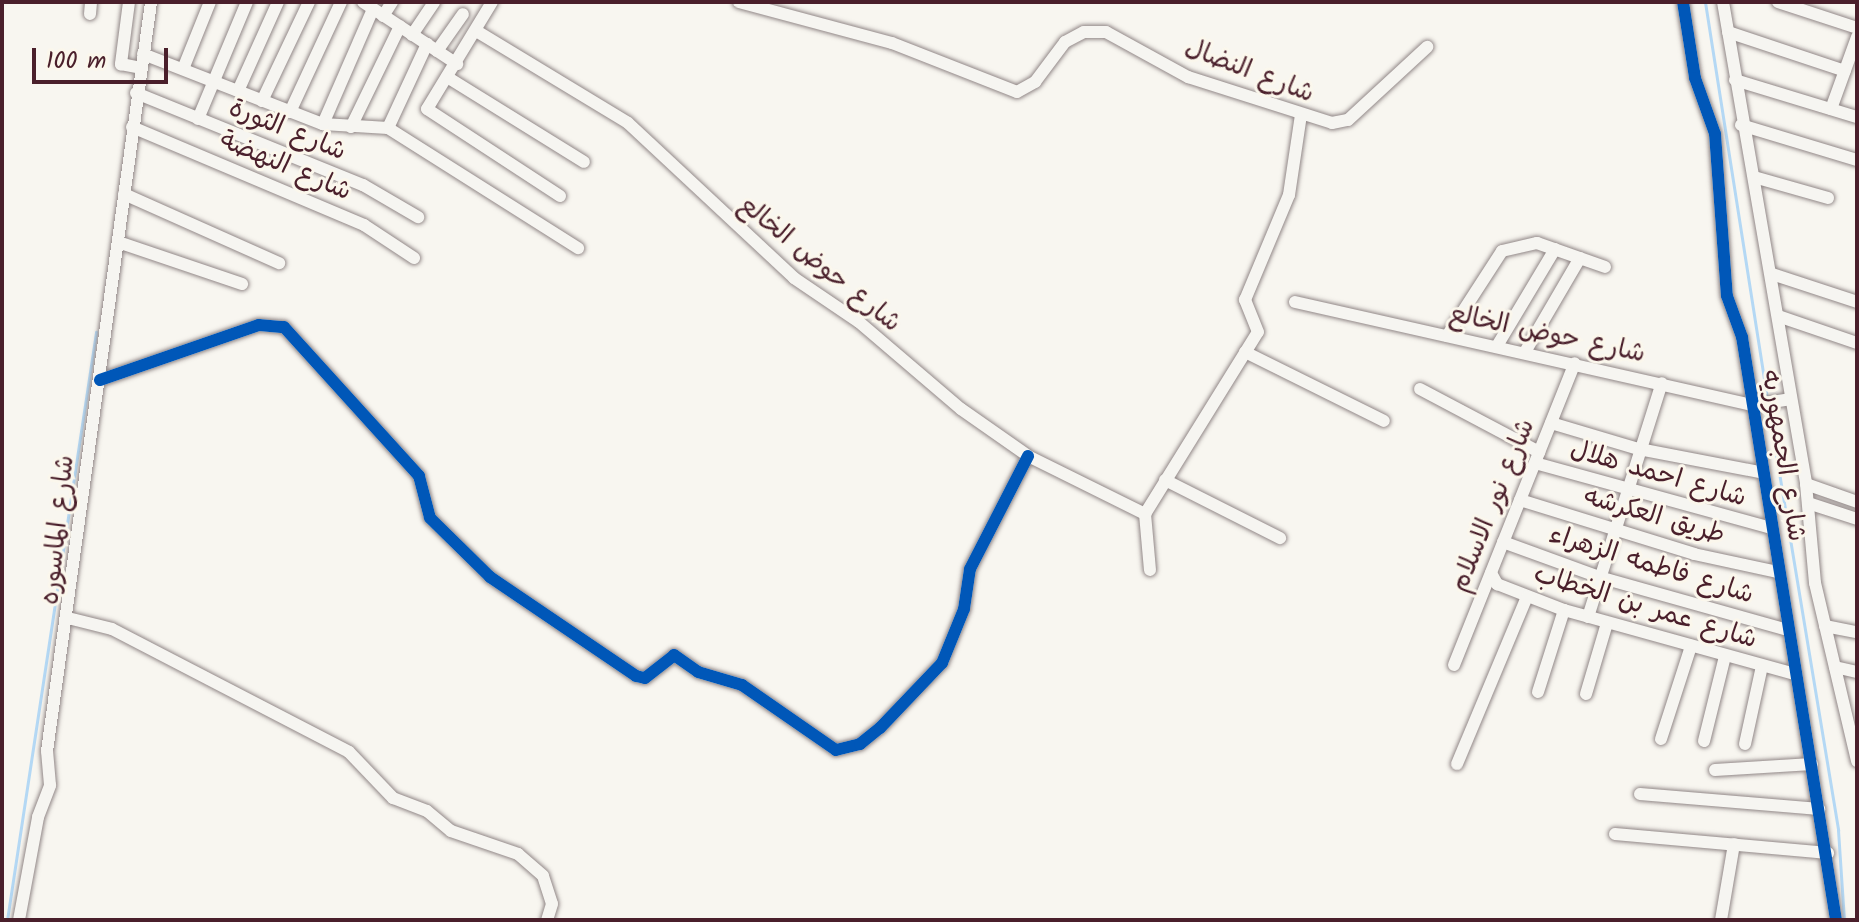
<!DOCTYPE html>
<meta charset="utf-8">
<style>
body{margin:0}
#map{position:relative;width:1859px;height:922px;overflow:hidden;background:#f8f6f0;font-family:Kalam,"Playpen Sans Arabic",sans-serif}
div>[style]{position:absolute}
[style*='--x']{left:calc(var(--x)*1px);top:calc(var(--y)*1px);width:calc(var(--w)*1px);rotate:calc(var(--a)*1deg)}
.stream>*{height:3px;margin:-1.5px;padding:0 1.5px;transform-origin:1.5px;border-radius:1.5px;background:#b4d8f4}
.roads{filter:drop-shadow(0 0 2px #918787) drop-shadow(0 0 2px #918787)}
.minor>*{height:12px;margin:-6px;padding:0 6px;transform-origin:6px;border-radius:6px;background:#f6f5f1}
.cycleway>*{height:12px;margin:-6px;padding:0 6px;transform-origin:6px;border-radius:6px;background:#0057b8}
span{translate:-50% -50%;white-space:nowrap;text-align:center;line-height:1.15;-webkit-text-stroke:6px #fbf7ec;paint-order:stroke}
.street-label{font-size:26px;color:#4a1f2b}
.frame{position:absolute;inset:0;border:4px solid #4a1f2b;pointer-events:none}
.scale{position:absolute;left:32px;top:48px;width:136px;height:36px;box-sizing:border-box;border:4px solid #4a1f2b;border-top:0;padding-left:10px;font-size:24px;line-height:28px;white-space:nowrap;color:#4a1f2b;-webkit-text-stroke:6px #fbf7ec;paint-order:stroke}
</style>
<div id="map">
<div class="stream">
<div style="--x:1705;--y:2;--w:401;--a:81.1"></div>
<div style="--x:1768;--y:406;--w:430;--a:80.6"></div>
<div style="--x:1838;--y:830;--w:90;--a:86.2"></div>
<div style="--x:7;--y:920;--w:595;--a:-81.39"></div>
</div>
<div class="roads">
<div class="minor">
<div style="--x:129;--y:2;--w:63;--a:97.4"></div>
<div style="--x:121;--y:64;--w:20;--a:11"></div>
<div style="--x:363;--y:2;--w:113;--a:33.4"></div>
<div style="--x:492;--y:2;--w:125;--a:121.3"></div>
<div style="--x:427;--y:109;--w:159;--a:33.2"></div>
<div style="--x:739;--y:2;--w:158;--a:15"></div>
<div style="--x:892;--y:43;--w:134;--a:21.4"></div>
<div style="--x:1017;--y:92;--w:21;--a:-29"></div>
<div style="--x:1035;--y:82;--w:50;--a:-53.1"></div>
<div style="--x:1065;--y:42;--w:21;--a:-28"></div>
<div style="--x:1084;--y:32;--w:22;--a:0"></div>
<div style="--x:1106;--y:32;--w:94;--a:28.8"></div>
<div style="--x:1188;--y:77;--w:151;--a:17.7"></div>
<div style="--x:1332;--y:123;--w:16;--a:-11"></div>
<div style="--x:1348;--y:120;--w:108;--a:-42.7"></div>
<div style="--x:1683;--y:2;--w:77;--a:81"></div>
<div style="--x:1695;--y:78;--w:59;--a:70.3"></div>
<div style="--x:1715;--y:134;--w:162;--a:85.8"></div>
<div style="--x:1727;--y:296;--w:44;--a:69.9"></div>
<div style="--x:1742;--y:337;--w:591;--a:80.84"></div>
<div style="--x:1723;--y:2;--w:489;--a:80.2"></div>
<div style="--x:1806;--y:484;--w:99;--a:84.8"></div>
<div style="--x:1815;--y:583;--w:183;--a:76.7"></div>
<div style="--x:1778;--y:2;--w:83;--a:18.2"></div>
<div style="--x:90;--y:14;--w:12;--a:-85"></div>
<div style="--x:383;--y:16;--w:17;--a:-57"></div>
<div style="--x:478;--y:32;--w:175;--a:31.2"></div>
<div style="--x:628;--y:123;--w:227;--a:43"></div>
<div style="--x:794;--y:278;--w:78;--a:34.1"></div>
<div style="--x:859;--y:322;--w:134;--a:40.5"></div>
<div style="--x:961;--y:409;--w:82;--a:35"></div>
<div style="--x:1028;--y:456;--w:131;--a:26.4"></div>
<div style="--x:1728;--y:32;--w:123;--a:18.4"></div>
<div style="--x:412;--y:35;--w:40;--a:-56"></div>
<div style="--x:437;--y:51;--w:45;--a:-54.9"></div>
<div style="--x:143;--y:54;--w:193;--a:21.3"></div>
<div style="--x:323;--y:124;--w:65;--a:3.5"></div>
<div style="--x:388;--y:128;--w:225;--a:32.3"></div>
<div style="--x:183;--y:69;--w:72;--a:-68.1"></div>
<div style="--x:447;--y:77;--w:161;--a:31.8"></div>
<div style="--x:1735;--y:80;--w:127;--a:16.9"></div>
<div style="--x:238;--y:91;--w:98;--a:-65.8"></div>
<div style="--x:136;--y:93;--w:245;--a:22.1"></div>
<div style="--x:363;--y:185;--w:64;--a:30.2"></div>
<div style="--x:262;--y:101;--w:110;--a:-64.6"></div>
<div style="--x:1831;--y:109;--w:77;--a:-70.1"></div>
<div style="--x:290;--y:112;--w:121;--a:-65.1"></div>
<div style="--x:198;--y:119;--w:127;--a:-67.3"></div>
<div style="--x:323;--y:124;--w:125;--a:-66.5"></div>
<div style="--x:1741;--y:125;--w:121;--a:16.8"></div>
<div style="--x:132;--y:127;--w:252;--a:22.9"></div>
<div style="--x:364;--y:225;--w:60;--a:33.4"></div>
<div style="--x:351;--y:127;--w:112;--a:-64.1"></div>
<div style="--x:388;--y:128;--w:93;--a:-65.1"></div>
<div style="--x:1754;--y:177;--w:77;--a:15.8"></div>
<div style="--x:124;--y:194;--w:170;--a:24"></div>
<div style="--x:118;--y:242;--w:131;--a:18.7"></div>
<div style="--x:1772;--y:274;--w:89;--a:18.2"></div>
<div style="--x:1295;--y:302;--w:469;--a:12.7"></div>
<div style="--x:1753;--y:405;--w:37;--a:-9"></div>
<div style="--x:1778;--y:316;--w:83;--a:18.9"></div>
<div style="--x:1447;--y:336;--w:101;--a:-57.1"></div>
<div style="--x:1502;--y:251;--w:36;--a:-13"></div>
<div style="--x:1537;--y:243;--w:72;--a:19.4"></div>
<div style="--x:1497;--y:346;--w:113;--a:-59.1"></div>
<div style="--x:1245;--y:352;--w:155;--a:26.4"></div>
<div style="--x:1525;--y:352;--w:109;--a:-59.7"></div>
<div style="--x:100;--y:380;--w:168;--a:-19.1"></div>
<div style="--x:259;--y:325;--w:25;--a:5"></div>
<div style="--x:284;--y:327;--w:201;--a:47.8"></div>
<div style="--x:419;--y:476;--w:43;--a:75.3"></div>
<div style="--x:430;--y:518;--w:84;--a:44.5"></div>
<div style="--x:490;--y:577;--w:176;--a:34.1"></div>
<div style="--x:636;--y:676;--w:9;--a:13"></div>
<div style="--x:645;--y:678;--w:37;--a:-38"></div>
<div style="--x:674;--y:655;--w:29;--a:35"></div>
<div style="--x:698;--y:672;--w:46;--a:16.5"></div>
<div style="--x:742;--y:685;--w:114;--a:34.7"></div>
<div style="--x:836;--y:750;--w:25;--a:-14"></div>
<div style="--x:860;--y:744;--w:26;--a:-39"></div>
<div style="--x:880;--y:728;--w:90;--a:-46.4"></div>
<div style="--x:942;--y:663;--w:58;--a:-67.8"></div>
<div style="--x:964;--y:609;--w:40;--a:-81.5"></div>
<div style="--x:970;--y:569;--w:127;--a:-62.8"></div>
<div style="--x:1420;--y:389;--w:135;--a:27.9"></div>
<div style="--x:1551;--y:423;--w:92;--a:16.5"></div>
<div style="--x:1639;--y:449;--w:123;--a:10.8"></div>
<div style="--x:1535;--y:463;--w:245;--a:15.4"></div>
<div style="--x:1165;--y:480;--w:129;--a:26.8"></div>
<div style="--x:1806;--y:484;--w:54;--a:19.4"></div>
<div style="--x:1520;--y:500;--w:182;--a:17.2"></div>
<div style="--x:1694;--y:554;--w:86;--a:12.1"></div>
<div style="--x:1808;--y:503;--w:52;--a:18.1"></div>
<div style="--x:1503;--y:542;--w:102;--a:20"></div>
<div style="--x:1599;--y:577;--w:195;--a:15.7"></div>
<div style="--x:1150;--y:570;--w:56;--a:-95.1"></div>
<div style="--x:1145;--y:514;--w:214;--a:-58.2"></div>
<div style="--x:1258;--y:332;--w:35;--a:-112"></div>
<div style="--x:1245;--y:300;--w:114;--a:-67.3"></div>
<div style="--x:1289;--y:195;--w:81;--a:-81.5"></div>
<div style="--x:1491;--y:573;--w:13;--a:61"></div>
<div style="--x:1497;--y:584;--w:72;--a:21.2"></div>
<div style="--x:1564;--y:610;--w:239;--a:15.5"></div>
<div style="--x:1588;--y:617;--w:245;--a:-72.5"></div>
<div style="--x:68;--y:618;--w:45;--a:14"></div>
<div style="--x:112;--y:629;--w:267;--a:27.4"></div>
<div style="--x:349;--y:752;--w:64;--a:46.3"></div>
<div style="--x:393;--y:798;--w:36;--a:21"></div>
<div style="--x:427;--y:811;--w:31;--a:40"></div>
<div style="--x:451;--y:831;--w:71;--a:18.9"></div>
<div style="--x:518;--y:854;--w:33;--a:41"></div>
<div style="--x:543;--y:876;--w:29;--a:72"></div>
<div style="--x:552;--y:904;--w:17;--a:107"></div>
<div style="--x:1825;--y:626;--w:33;--a:11"></div>
<div style="--x:1454;--y:665;--w:325;--a:-68.2"></div>
<div style="--x:1835;--y:667;--w:23;--a:13"></div>
<div style="--x:1538;--y:692;--w:86;--a:-72.4"></div>
<div style="--x:1586;--y:694;--w:74;--a:-73.5"></div>
<div style="--x:1661;--y:739;--w:98;--a:-72.1"></div>
<div style="--x:1704;--y:741;--w:88;--a:-76.1"></div>
<div style="--x:1745;--y:744;--w:80;--a:-77.7"></div>
<div style="--x:1457;--y:764;--w:181;--a:-67.3"></div>
<div style="--x:1715;--y:770;--w:97;--a:-3.5"></div>
<div style="--x:1640;--y:794;--w:180;--a:4.8"></div>
<div style="--x:1615;--y:834;--w:214;--a:5.1"></div>
<div style="--x:19;--y:920;--w:105;--a:-79.5"></div>
<div style="--x:38;--y:817;--w:34;--a:-69"></div>
<div style="--x:50;--y:785;--w:34;--a:-95"></div>
<div style="--x:47;--y:751;--w:756;--a:-82.09"></div>
<div style="--x:1721;--y:920;--w:77;--a:-80.3"></div>
</div>
</div>
<div class="cycleway">
<div style="--x:1683;--y:2;--w:77;--a:81"></div>
<div style="--x:1695;--y:78;--w:59;--a:70.3"></div>
<div style="--x:1715;--y:134;--w:162;--a:85.8"></div>
<div style="--x:1727;--y:296;--w:44;--a:69.9"></div>
<div style="--x:1742;--y:337;--w:591;--a:80.84"></div>
<div style="--x:100;--y:380;--w:168;--a:-19.1"></div>
<div style="--x:259;--y:325;--w:25;--a:5"></div>
<div style="--x:284;--y:327;--w:201;--a:47.8"></div>
<div style="--x:419;--y:476;--w:43;--a:75.3"></div>
<div style="--x:430;--y:518;--w:84;--a:44.5"></div>
<div style="--x:490;--y:577;--w:176;--a:34.1"></div>
<div style="--x:636;--y:676;--w:9;--a:13"></div>
<div style="--x:645;--y:678;--w:37;--a:-38"></div>
<div style="--x:674;--y:655;--w:29;--a:35"></div>
<div style="--x:698;--y:672;--w:46;--a:16.5"></div>
<div style="--x:742;--y:685;--w:114;--a:34.7"></div>
<div style="--x:836;--y:750;--w:25;--a:-14"></div>
<div style="--x:860;--y:744;--w:26;--a:-39"></div>
<div style="--x:880;--y:728;--w:90;--a:-46.4"></div>
<div style="--x:942;--y:663;--w:58;--a:-67.8"></div>
<div style="--x:964;--y:609;--w:40;--a:-81.5"></div>
<div style="--x:970;--y:569;--w:127;--a:-62.8"></div>
</div>
<div class="street-label">
<span style="left:1249px;top:72px;rotate:21deg">شارع النضال</span>
<span style="left:287px;top:131px;rotate:22deg">شارع الثورة</span>
<span style="left:285px;top:167px;rotate:23deg">شارع النهضة</span>
<span style="left:819px;top:265px;rotate:39deg">شارع حوض الخالع</span>
<span style="left:1547px;top:335px;rotate:12deg">شارع حوض الخالع</span>
<span style="left:1782px;top:456px;rotate:81deg">شارع الجمهوريه</span>
<span style="left:1658px;top:475px;rotate:16deg">شارع احمد هلال</span>
<span style="left:1494px;top:506px;rotate:-68deg">شارع نور الاسلام</span>
<span style="left:1654px;top:517px;rotate:16deg">طريق العكرشه</span>
<span style="left:59px;top:530px;rotate:-84deg">شارع الماسوره</span>
<span style="left:1651px;top:566px;rotate:17deg">شارع فاطمه الزهراء</span>
<span style="left:1645px;top:608px;rotate:17deg">شارع عمر بن الخطاب</span>
</div>
<div class="frame"></div>
<div class="scale">100 m</div>
</div>
